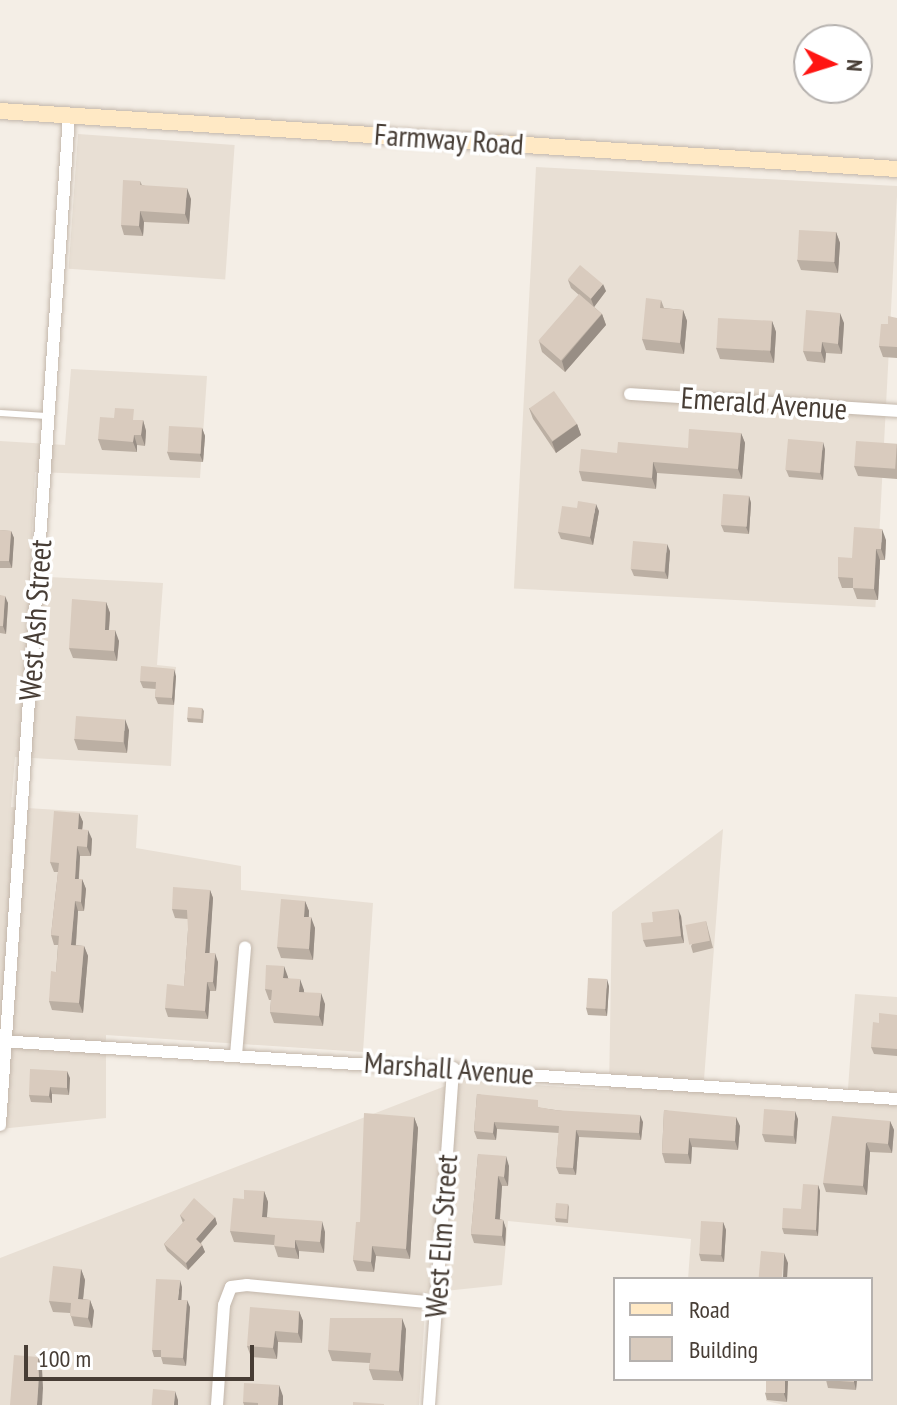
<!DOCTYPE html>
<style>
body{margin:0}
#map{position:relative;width:897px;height:1405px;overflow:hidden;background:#f4eee6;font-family:"PT Sans Narrow",sans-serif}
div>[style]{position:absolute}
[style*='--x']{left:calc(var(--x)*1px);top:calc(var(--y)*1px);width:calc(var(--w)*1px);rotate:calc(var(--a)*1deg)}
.residential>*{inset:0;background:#e8dfd4;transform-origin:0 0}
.roads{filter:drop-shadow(0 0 2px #c3b7ab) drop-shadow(0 0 2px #c3b7ab)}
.service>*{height:6px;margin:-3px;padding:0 3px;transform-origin:3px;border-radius:3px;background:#fff}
.minor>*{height:12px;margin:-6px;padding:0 6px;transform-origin:6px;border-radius:6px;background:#fff}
.secondary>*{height:16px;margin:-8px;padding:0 8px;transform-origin:8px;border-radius:8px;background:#ffe9c5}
.wall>*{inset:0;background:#bbafa3}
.shaded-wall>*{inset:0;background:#988e85}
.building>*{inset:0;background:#d9cbbe;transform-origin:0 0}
span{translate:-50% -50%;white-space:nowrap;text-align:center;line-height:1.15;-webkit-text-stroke:7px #fff;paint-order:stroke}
.street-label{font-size:30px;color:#473d35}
.legend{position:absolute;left:613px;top:1277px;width:260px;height:104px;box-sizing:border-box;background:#fff;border:2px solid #b5b1ae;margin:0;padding:10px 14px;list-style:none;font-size:24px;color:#473d35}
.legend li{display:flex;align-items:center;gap:16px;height:40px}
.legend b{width:40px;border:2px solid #b5b1ae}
.north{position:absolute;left:793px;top:24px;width:80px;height:80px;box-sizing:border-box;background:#fff;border:2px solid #b5b1ae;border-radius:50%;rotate:94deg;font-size:22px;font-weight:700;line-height:32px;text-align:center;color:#473d35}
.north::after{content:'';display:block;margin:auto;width:28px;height:36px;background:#ff1512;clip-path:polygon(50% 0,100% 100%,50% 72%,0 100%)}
.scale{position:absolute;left:24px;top:1345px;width:230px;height:36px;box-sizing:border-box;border:4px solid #473d35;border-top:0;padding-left:10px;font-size:24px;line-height:28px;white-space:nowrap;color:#473d35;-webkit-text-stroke:6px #fff;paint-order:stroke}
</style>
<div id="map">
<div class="residential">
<div style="left:78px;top:134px;width:157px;height:135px;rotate:4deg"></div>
<div style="left:536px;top:167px;width:362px;height:422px;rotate:3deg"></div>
<div style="clip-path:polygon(71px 369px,207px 376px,200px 478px,35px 472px,30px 576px,163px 583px,157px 665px,176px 667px,171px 766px,15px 757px,11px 807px,138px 815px,136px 848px,241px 866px,241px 890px,373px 903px,363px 1052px,106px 1035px,106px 1118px,0 1129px,0 441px,65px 445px)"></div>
<div style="clip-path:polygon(723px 829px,703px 1093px,847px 1102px,855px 994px,897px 997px,897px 1405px,784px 1405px,766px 1401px,767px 1379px,871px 1379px,871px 1279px,688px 1279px,691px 1239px,508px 1221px,502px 1285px,426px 1293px,419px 1405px,0 1405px,0 1258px,461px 1080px,609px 1090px,612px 912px)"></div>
</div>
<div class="roads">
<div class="service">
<div style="--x:0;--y:413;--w:47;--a:3.7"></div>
</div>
<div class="minor">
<div style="--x:630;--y:394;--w:268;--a:3.6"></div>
<div style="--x:0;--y:1041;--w:899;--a:3.7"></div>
<div style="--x:236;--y:1055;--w:108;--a:-85.2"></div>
<div style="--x:0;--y:1125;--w:1012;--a:-86.09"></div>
<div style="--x:217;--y:1405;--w:100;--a:-86"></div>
<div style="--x:224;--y:1305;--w:19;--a:-69"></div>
<div style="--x:231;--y:1287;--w:16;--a:-7"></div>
<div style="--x:247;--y:1285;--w:190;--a:5.4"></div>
<div style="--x:429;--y:1405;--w:338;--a:-85.9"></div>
</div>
<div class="secondary">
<div style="--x:0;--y:111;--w:899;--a:3.7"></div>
</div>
</div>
<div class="wall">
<div style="clip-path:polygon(140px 181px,142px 185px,191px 199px,189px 224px,144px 222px,143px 236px,124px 235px,121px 225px)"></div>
<div style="clip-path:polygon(836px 232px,840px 243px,838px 273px,801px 270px,797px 260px)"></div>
<div style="clip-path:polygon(568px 280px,606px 291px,594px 307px,602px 314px,606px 325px,565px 372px,542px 352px,539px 341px,579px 295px,571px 288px)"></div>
<div style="clip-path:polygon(661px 300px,664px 308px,683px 310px,687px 321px,684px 354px,646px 350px,642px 339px)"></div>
<div style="clip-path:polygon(897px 318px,897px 358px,883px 357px,879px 346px,888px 324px)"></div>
<div style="clip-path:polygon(772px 321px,776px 332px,774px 363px,720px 359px,716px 348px)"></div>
<div style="clip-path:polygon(844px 323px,842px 354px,826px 353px,825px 363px,807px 361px,803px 351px)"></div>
<div style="clip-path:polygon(529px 408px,577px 424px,581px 435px,556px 453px,533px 419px)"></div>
<div style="clip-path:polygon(138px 420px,143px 420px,146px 431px,145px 446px,137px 445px,137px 452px,102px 450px,98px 439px)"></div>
<div style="clip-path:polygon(202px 428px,205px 436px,203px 462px,170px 460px,167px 452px)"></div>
<div style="clip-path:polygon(741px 433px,745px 443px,742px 479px,657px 473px,656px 489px,582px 481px,579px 471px,617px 453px,688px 448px)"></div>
<div style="clip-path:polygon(897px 444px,897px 479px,858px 476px,854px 466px)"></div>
<div style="clip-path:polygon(825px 449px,823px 480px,789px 477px,786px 470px)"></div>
<div style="clip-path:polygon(749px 496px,751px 503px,749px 534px,724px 532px,721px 525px)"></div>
<div style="clip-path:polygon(599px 511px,593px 545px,561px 539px,558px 532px)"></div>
<div style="clip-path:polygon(0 530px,11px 531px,14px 538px,12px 568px,0 568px)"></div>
<div style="clip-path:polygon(886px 540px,885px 560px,880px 560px,878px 600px,857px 599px,853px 588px,842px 588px,838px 577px,852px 558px)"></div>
<div style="clip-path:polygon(670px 551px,668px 579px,634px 576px,631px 569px)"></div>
<div style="clip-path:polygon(0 595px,8px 603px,6px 634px,0 633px)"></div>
<div style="clip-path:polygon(106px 602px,110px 613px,109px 630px,119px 641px,117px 661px,73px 658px,69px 648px)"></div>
<div style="clip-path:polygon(176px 676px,174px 705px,158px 704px,155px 697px,156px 689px,143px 688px,140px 681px)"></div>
<div style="clip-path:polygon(202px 708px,204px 711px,203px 723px,188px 722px,187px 718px)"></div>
<div style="clip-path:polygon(129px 730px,127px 753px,78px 750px,74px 739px)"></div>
<div style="clip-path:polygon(79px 813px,83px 822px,82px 830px,92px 839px,91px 856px,80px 856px,79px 879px,82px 879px,86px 889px,84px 911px,78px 911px,76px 945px,84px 946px,88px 956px,83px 1013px,52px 1010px,49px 1001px,56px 972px,58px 945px,54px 945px,51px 935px,58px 872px,54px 872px,50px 862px)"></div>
<div style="clip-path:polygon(210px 890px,213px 898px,209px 953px,218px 962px,216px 991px,210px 991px,208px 1019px,168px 1017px,165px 1008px,184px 986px,188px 930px,188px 919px,175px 918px,172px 909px)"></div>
<div style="clip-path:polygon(305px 901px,309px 911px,309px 917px,315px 928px,313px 960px,281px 958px,277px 947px)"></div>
<div style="clip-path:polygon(681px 916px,684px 943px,646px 947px,643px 940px,653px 922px)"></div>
<div style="clip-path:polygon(706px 921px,713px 948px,693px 953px,691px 946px)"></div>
<div style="clip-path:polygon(288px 978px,304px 990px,304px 992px,325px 1004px,323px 1026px,274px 1023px,270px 1012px,271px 1000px,269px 1000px,265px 989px)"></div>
<div style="clip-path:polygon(609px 986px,607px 1016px,588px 1015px,586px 1008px)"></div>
<div style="clip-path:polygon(897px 1015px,897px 1056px,874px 1054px,871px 1047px,879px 1023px)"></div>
<div style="clip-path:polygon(70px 1078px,69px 1095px,52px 1094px,52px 1103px,31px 1102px,29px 1095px)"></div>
<div style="clip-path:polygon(477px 1094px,541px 1108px,643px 1122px,641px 1140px,579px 1137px,576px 1175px,559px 1174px,556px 1167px,559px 1133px,497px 1129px,496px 1140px,477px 1139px,474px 1131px)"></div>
<div style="clip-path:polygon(664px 1110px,740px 1126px,738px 1150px,692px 1147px,691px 1164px,665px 1163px,662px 1153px)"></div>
<div style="clip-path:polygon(414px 1117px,418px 1128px,410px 1259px,376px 1256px,374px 1272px,357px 1271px,353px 1260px,360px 1222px)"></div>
<div style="clip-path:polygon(798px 1119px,796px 1144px,765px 1142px,762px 1134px)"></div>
<div style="clip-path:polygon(890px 1121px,894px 1130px,892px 1153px,870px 1152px,867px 1195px,826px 1192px,823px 1183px)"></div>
<div style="clip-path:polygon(478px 1154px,509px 1166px,508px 1186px,502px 1186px,500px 1219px,503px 1220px,506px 1229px,505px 1246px,474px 1243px,471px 1234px)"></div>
<div style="clip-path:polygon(818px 1185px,820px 1191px,818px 1236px,784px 1234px,782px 1228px,801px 1209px)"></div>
<div style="clip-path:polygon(264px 1191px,268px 1202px,267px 1217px,325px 1232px,324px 1253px,299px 1251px,299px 1259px,278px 1257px,274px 1245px,234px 1242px,230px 1231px,244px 1199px)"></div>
<div style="clip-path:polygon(568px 1204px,569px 1207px,568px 1223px,556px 1222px,555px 1218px)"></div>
<div style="clip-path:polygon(180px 1215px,215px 1217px,217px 1224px,201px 1243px,205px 1252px,188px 1270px,167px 1251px,164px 1244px,183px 1223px)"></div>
<div style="clip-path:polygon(723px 1222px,726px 1230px,724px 1262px,701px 1261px,699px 1254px)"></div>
<div style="clip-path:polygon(81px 1269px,85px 1280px,83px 1299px,90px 1300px,94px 1311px,92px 1328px,74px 1326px,70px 1313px,53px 1312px,49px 1301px)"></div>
<div style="clip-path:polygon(182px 1287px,181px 1300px,190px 1307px,186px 1366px,163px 1364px,161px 1357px,154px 1357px,152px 1350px)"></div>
<div style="clip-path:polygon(299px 1311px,303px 1321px,302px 1343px,278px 1342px,277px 1359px,251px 1357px,247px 1346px)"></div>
<div style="clip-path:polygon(406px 1329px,403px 1381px,373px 1380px,369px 1369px,370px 1363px,332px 1361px,328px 1350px)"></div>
<div style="clip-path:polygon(788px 1379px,787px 1402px,767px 1400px,765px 1393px)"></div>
<div style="clip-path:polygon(857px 1379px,856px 1390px,828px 1388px,826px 1380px)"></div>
<div style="clip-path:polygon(283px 1396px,283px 1405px,244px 1405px,243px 1402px)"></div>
</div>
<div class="shaded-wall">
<div style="clip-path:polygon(187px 188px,191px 199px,189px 224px,185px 214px)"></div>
<div style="clip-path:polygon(140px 211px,144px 222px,143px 236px,139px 226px)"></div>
<div style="clip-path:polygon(836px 232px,840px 243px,838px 273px,834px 262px)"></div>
<div style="clip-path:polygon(603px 284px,606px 291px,594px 307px,591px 299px)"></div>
<div style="clip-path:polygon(683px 310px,687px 321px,684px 354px,680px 343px)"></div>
<div style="clip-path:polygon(840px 313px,844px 323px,842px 354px,838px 344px)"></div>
<div style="clip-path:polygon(602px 314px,606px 325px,565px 372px,562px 361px)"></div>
<div style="clip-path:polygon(772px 321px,776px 332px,774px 363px,770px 352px)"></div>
<div style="clip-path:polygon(822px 342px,826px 353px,825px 363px,821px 352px)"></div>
<div style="clip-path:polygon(143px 420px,146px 431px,145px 446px,141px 435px)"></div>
<div style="clip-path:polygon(577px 424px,581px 435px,556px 453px,552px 442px)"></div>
<div style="clip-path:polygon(202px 428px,205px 436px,203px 462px,200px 455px)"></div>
<div style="clip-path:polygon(741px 433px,745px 443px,742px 479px,738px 469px)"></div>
<div style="clip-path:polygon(134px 435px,137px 445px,137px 452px,133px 442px)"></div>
<div style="clip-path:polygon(823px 442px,825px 449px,823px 480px,820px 473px)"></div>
<div style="clip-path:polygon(653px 462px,657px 473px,656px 489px,652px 478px)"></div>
<div style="clip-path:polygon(749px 496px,751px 503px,749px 534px,746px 527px)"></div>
<div style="clip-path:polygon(596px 504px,599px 511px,593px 545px,590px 537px)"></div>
<div style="clip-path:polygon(882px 529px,886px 540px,885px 560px,881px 549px)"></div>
<div style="clip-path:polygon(11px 531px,14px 538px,12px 568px,9px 561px)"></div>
<div style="clip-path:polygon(667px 544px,670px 551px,668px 579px,665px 572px)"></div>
<div style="clip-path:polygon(876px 549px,880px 560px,878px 600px,874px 589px)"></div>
<div style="clip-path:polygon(5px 596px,8px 603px,6px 634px,3px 626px)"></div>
<div style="clip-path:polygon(106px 602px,110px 613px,108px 640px,105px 630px)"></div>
<div style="clip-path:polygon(115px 630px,119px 641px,117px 661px,114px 651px)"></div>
<div style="clip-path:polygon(174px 669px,176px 676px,174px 705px,172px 698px)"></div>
<div style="clip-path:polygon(125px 719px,129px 730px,127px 753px,124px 743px)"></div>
<div style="clip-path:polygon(79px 813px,83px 822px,81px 839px,78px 829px)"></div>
<div style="clip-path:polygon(88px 830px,92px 839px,91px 856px,87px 847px)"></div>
<div style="clip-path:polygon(77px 846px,80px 856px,78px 888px,75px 879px)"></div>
<div style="clip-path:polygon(82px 879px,86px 889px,84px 911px,81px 902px)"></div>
<div style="clip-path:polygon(210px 890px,213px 898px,209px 961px,205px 953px)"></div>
<div style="clip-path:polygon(75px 901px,78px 911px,75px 955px,71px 945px)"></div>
<div style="clip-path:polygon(305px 901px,309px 911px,308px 927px,304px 917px)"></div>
<div style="clip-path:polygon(678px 909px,681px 916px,684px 943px,681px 936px)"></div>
<div style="clip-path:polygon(311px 917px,315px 928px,313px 960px,309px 949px)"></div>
<div style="clip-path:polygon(84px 946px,88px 956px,83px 1013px,79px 1003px)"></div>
<div style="clip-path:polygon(215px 953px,218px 962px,216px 991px,213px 982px)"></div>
<div style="clip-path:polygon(284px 966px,288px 977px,287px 989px,283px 978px)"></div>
<div style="clip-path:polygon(300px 979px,304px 990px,303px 1003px,299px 992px)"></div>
<div style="clip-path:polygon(607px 979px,609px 986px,607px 1016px,605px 1009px)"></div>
<div style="clip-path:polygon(207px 982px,210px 991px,208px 1019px,205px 1011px)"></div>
<div style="clip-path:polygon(321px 993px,325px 1004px,323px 1026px,319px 1016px)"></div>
<div style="clip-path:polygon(67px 1071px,70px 1078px,69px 1095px,67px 1088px)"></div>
<div style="clip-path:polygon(50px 1087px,52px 1094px,52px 1103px,49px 1096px)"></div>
<div style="clip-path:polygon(795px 1111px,798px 1119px,796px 1144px,794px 1137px)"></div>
<div style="clip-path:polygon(640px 1115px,643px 1122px,641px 1140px,639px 1133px)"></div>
<div style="clip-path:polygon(414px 1117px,418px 1128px,410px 1259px,406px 1249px)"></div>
<div style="clip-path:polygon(736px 1117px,740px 1126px,738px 1150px,735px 1141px)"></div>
<div style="clip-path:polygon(890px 1121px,894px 1130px,892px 1153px,888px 1144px)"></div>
<div style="clip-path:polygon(494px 1122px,497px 1129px,496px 1140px,493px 1133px)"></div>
<div style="clip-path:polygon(576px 1130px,579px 1137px,576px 1175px,573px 1168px)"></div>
<div style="clip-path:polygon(689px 1138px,692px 1147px,691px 1164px,688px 1154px)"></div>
<div style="clip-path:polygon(866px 1142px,870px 1152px,867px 1195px,863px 1186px)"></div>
<div style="clip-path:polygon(506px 1156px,509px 1166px,508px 1186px,504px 1177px)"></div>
<div style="clip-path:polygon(498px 1176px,502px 1186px,499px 1229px,495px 1219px)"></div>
<div style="clip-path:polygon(818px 1185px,820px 1191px,818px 1236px,816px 1230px)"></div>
<div style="clip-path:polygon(264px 1191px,268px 1202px,266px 1228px,262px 1217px)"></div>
<div style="clip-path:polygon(215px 1217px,217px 1224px,198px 1246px,196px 1239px)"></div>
<div style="clip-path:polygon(503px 1220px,506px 1229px,505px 1246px,502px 1236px)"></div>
<div style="clip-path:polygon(322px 1221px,325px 1232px,324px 1253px,320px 1242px)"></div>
<div style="clip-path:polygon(723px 1222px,726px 1230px,724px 1262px,721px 1255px)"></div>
<div style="clip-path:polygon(295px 1240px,299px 1251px,299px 1259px,295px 1248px)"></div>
<div style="clip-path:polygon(202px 1245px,205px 1252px,188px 1270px,186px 1263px)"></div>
<div style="clip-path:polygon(372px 1246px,376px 1256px,374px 1272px,371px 1262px)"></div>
<div style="clip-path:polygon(784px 1253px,788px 1263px,787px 1279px,783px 1279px)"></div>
<div style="clip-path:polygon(81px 1269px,85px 1280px,82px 1309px,78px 1299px)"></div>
<div style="clip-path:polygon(180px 1280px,182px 1287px,181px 1307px,178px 1300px)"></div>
<div style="clip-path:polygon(90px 1300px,94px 1311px,92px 1328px,88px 1318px)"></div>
<div style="clip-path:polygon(187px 1300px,190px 1307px,186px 1366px,183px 1358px)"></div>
<div style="clip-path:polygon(299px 1311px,303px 1321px,302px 1343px,298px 1333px)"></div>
<div style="clip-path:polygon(402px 1318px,406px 1329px,403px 1381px,399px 1371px)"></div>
<div style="clip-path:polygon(275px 1331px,278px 1342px,277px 1359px,273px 1348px)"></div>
<div style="clip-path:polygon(38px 1357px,42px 1368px,43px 1388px,42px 1405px,37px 1405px)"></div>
<div style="clip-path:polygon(785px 1379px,788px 1379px,787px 1402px,784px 1394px)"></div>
<div style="clip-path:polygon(854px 1379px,857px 1379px,856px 1390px,854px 1382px)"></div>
<div style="clip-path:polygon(279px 1385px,283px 1396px,283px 1405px,278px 1405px)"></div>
<div style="clip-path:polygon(175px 1391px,178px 1400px,178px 1405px,174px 1405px)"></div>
</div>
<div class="building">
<div style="clip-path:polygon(123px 180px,140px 181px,140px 185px,187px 188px,185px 214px,140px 211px,139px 226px,121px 225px)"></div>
<div style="left:799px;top:230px;width:37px;height:30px;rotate:3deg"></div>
<div style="left:580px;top:265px;width:30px;height:19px;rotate:40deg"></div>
<div style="left:579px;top:294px;width:30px;height:62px;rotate:41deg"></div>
<div style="clip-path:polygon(646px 298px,661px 300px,660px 308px,683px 310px,680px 343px,642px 339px)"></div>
<div style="clip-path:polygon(806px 310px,840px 313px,838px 344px,822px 342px,821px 352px,803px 351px)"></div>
<div style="clip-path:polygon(888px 316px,897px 318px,897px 347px,879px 346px,881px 324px,888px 324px)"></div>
<div style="left:718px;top:318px;width:54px;height:30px;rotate:3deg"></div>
<div style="left:554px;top:391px;width:40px;height:30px;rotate:55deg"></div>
<div style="clip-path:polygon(115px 408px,134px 409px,133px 420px,143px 420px,141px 435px,134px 435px,133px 442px,98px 439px,100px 417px,114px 418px)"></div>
<div style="left:169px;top:426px;width:33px;height:26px;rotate:3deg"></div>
<div style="clip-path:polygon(689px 429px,741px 433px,738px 469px,653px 462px,652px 478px,579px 471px,581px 449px,617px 453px,618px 442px,688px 448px)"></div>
<div style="left:788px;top:439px;width:35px;height:31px;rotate:5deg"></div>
<div style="left:856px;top:441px;width:41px;height:25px;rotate:4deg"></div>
<div style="left:723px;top:494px;width:26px;height:31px;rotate:4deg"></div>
<div style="clip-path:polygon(578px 501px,596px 504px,590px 537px,558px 532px,562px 506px,577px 508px)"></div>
<div style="clip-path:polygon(854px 527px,882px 529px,881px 549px,876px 549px,874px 589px,853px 588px,853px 578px,838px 577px,838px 557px,852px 558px)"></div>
<div style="clip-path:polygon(0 530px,11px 531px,9px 561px,0 561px)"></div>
<div style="left:633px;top:541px;width:34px;height:28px;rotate:5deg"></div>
<div style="clip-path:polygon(0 595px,5px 596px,3px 626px,0 626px)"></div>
<div style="clip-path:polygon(72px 599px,106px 602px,105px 630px,115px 630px,114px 651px,69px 648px)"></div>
<div style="clip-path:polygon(141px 666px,174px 669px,172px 698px,155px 697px,156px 682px,140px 681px)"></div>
<div style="left:188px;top:707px;width:14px;height:11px;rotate:4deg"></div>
<div style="left:76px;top:716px;width:49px;height:23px;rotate:4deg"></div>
<div style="clip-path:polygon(54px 811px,79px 813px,78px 829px,88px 830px,87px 847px,77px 846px,75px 879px,82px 879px,81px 902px,75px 901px,71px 945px,84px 946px,79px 1003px,49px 1001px,51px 971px,56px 972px,59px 936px,51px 935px,59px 863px,50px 862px)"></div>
<div style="clip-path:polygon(173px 887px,210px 890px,205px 953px,215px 953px,213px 982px,207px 982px,205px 1011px,165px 1008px,167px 984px,184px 986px,188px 930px,187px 910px,172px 909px)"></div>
<div style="clip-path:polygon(281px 899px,305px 901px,304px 917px,311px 917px,309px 949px,277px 947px)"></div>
<div style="clip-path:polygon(678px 909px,681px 936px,643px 940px,641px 923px,653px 922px,652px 912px)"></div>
<div style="left:706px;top:921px;width:20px;height:21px;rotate:79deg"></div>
<div style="clip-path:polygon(266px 965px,284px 966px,283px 978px,300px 979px,299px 992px,321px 993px,319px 1016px,270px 1012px,272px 990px,265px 989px)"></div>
<div style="left:588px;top:978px;width:19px;height:30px;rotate:3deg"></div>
<div style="clip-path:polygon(879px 1013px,897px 1015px,897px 1049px,871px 1047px,873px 1022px,879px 1023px)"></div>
<div style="clip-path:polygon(30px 1069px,67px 1071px,67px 1088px,50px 1087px,49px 1096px,29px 1095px)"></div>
<div style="clip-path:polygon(477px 1094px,538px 1100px,538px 1107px,554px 1110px,640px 1115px,639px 1133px,576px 1130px,573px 1168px,556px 1167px,559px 1126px,494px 1122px,493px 1133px,474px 1131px)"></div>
<div style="left:764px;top:1109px;width:31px;height:25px;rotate:4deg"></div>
<div style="clip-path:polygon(664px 1110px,736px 1117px,735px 1141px,689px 1138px,688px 1154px,662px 1153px)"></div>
<div style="clip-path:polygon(364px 1113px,414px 1117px,406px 1249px,372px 1246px,371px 1262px,353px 1260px,356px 1222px,360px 1222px)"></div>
<div style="clip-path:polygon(832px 1116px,890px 1121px,888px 1144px,866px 1142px,863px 1186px,823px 1183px)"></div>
<div style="clip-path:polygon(478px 1154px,506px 1156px,504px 1177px,498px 1176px,495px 1219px,503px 1220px,502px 1236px,471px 1234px)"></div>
<div style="clip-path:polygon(803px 1184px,818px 1185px,816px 1230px,782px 1228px,783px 1208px,801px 1209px)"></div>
<div style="clip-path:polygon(244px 1190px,264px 1191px,262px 1217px,322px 1221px,320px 1242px,295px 1240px,295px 1248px,274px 1246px,275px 1235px,230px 1231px,233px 1198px,244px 1199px)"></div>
<div style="clip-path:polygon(194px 1198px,215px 1217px,196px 1239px,202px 1245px,186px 1263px,164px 1244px,185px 1220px,180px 1215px)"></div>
<div style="left:556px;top:1203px;width:12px;height:15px;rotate:5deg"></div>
<div style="left:701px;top:1221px;width:22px;height:33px;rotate:3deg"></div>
<div style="left:761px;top:1251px;width:23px;height:28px;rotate:5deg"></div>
<div style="clip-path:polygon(53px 1266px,81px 1269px,78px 1299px,90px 1300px,88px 1318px,70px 1316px,71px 1303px,49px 1301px)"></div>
<div style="clip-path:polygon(156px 1279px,180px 1280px,178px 1300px,187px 1300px,183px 1358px,161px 1357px,161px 1350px,152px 1350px)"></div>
<div style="clip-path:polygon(250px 1307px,299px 1311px,298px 1333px,275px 1331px,273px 1348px,247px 1346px)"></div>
<div style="clip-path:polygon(330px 1318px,402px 1318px,399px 1371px,369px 1369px,371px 1353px,328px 1350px)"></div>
<div style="clip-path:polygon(14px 1355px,38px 1357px,39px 1377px,37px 1405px,10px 1405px)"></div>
<div style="left:766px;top:1379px;width:19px;height:14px"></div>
<div style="clip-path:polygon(826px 1379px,854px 1379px,854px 1382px,826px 1380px)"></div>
<div style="clip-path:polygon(244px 1383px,279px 1385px,278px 1405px,258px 1405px,258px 1403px,243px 1402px)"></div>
<div style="left:153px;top:1389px;width:22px;height:16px;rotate:5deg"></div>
<div style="clip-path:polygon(353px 1402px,384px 1404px,384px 1405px,353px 1405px)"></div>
</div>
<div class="street-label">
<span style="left:449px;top:139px;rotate:4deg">Farmway Road</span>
<span style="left:764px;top:403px;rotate:4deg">Emerald Avenue</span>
<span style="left:35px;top:620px;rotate:-86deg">West Ash Street</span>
<span style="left:449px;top:1068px;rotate:4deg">Marshall Avenue</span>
<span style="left:441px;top:1236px;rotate:-86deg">West Elm Street</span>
</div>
<ul class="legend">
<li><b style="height:10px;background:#ffe9c5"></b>Road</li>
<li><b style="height:22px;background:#d9cbbe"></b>Building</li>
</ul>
<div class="north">N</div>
<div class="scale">100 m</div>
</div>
